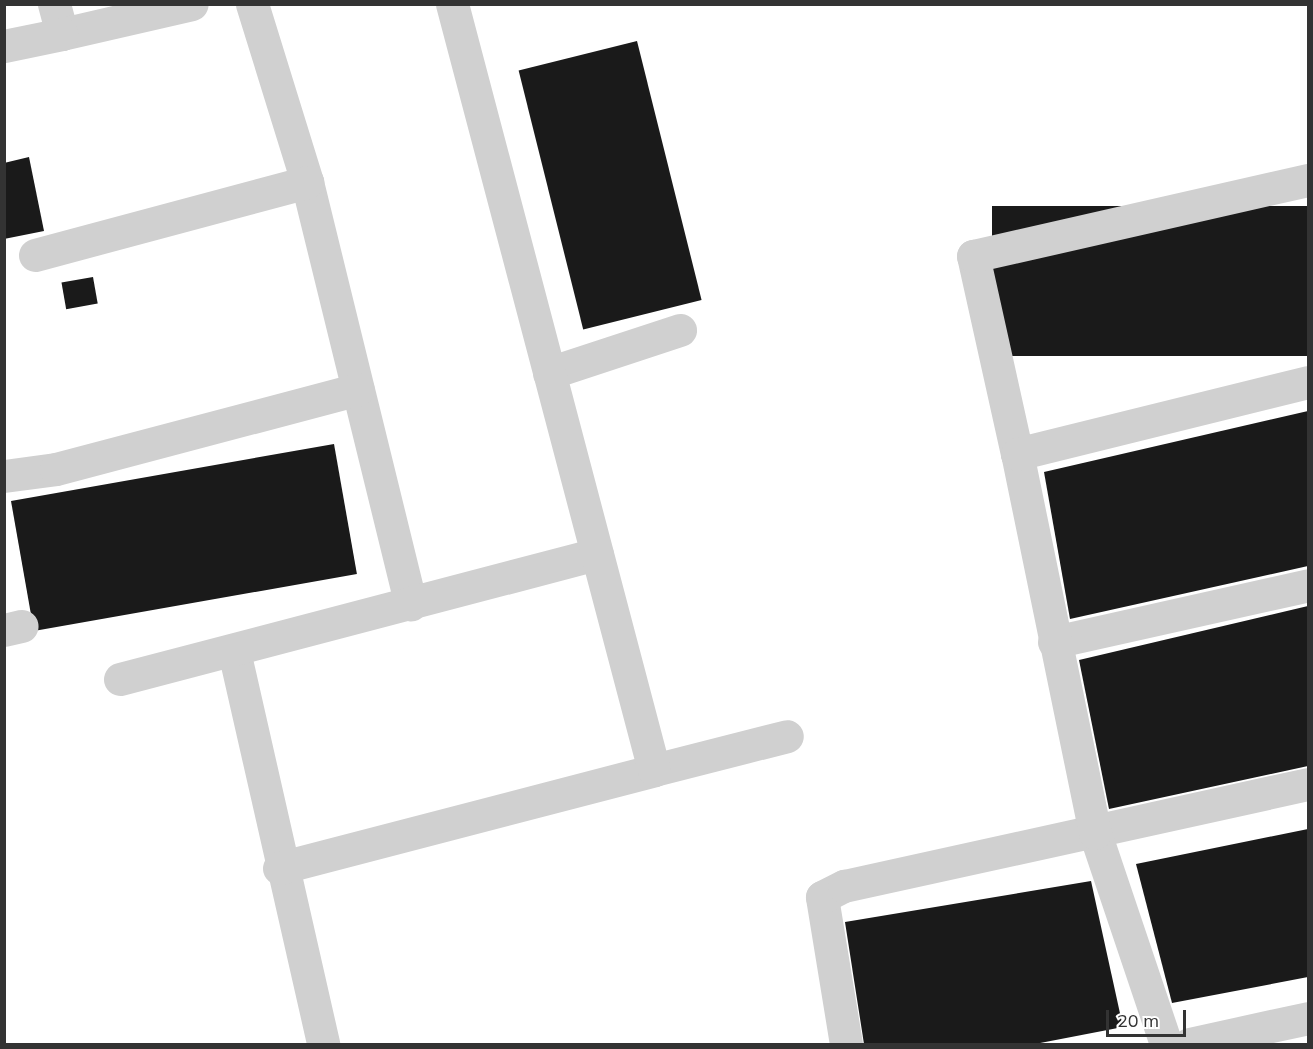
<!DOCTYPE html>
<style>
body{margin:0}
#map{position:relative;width:1313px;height:1049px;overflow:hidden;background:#fff;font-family:Mulish,sans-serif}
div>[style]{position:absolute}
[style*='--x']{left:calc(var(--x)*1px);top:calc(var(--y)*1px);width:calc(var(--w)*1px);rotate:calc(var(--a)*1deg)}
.building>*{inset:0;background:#1a1a1a;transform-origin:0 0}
.minor>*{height:33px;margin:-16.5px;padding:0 16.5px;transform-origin:16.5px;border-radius:16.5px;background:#d0d0d0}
span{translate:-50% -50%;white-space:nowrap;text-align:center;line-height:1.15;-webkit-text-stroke:6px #fff;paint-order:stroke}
.frame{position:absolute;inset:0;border:6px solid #333;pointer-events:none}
.scale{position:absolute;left:1106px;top:1010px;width:80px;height:27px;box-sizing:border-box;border:3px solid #333;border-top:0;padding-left:8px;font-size:18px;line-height:21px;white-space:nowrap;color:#333;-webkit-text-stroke:4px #fff;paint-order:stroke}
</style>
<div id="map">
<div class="building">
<div style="left:637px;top:41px;width:267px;height:122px;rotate:76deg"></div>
<div style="clip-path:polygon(29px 157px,44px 231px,4px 239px,4px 163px)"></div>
<div style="left:1308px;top:206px;width:150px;height:316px;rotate:90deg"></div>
<div style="left:93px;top:277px;width:27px;height:32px;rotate:80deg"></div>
<div style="clip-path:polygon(1308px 411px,1308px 566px,1070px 619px,1044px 472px)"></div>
<div style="left:334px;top:444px;width:132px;height:328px;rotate:80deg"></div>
<div style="clip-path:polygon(1308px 606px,1308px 766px,1109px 809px,1079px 660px)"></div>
<div style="clip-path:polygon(1308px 829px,1308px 977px,1172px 1003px,1136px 864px)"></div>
<div style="clip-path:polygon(1091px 881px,1123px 1027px,1035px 1044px,864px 1044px,845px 922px)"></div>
</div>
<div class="minor">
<div style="--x:54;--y:4;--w:31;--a:75"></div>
<div style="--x:62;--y:34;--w:133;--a:-13"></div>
<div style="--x:252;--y:4;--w:186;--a:72.8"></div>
<div style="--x:307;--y:182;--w:435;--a:76.2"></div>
<div style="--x:4;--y:46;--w:59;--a:-11.7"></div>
<div style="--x:35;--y:255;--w:282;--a:-15"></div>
<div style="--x:549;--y:373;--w:138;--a:-18.2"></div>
<div style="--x:1017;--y:454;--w:203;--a:-102.5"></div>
<div style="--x:973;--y:256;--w:344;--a:-12.8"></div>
<div style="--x:4;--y:476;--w:52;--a:-7.7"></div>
<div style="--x:56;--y:469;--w:312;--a:-14.8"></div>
<div style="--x:4;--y:630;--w:18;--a:-13"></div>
<div style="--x:1054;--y:642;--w:260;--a:-12.6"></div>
<div style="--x:234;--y:651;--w:403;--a:77.2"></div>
<div style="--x:120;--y:679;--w:493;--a:-14.7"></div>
<div style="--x:654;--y:770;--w:137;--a:-14.3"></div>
<div style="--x:279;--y:868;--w:388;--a:-14.6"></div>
<div style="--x:654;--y:770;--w:792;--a:-104.77"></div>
<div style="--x:846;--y:1044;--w:149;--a:-99.3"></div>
<div style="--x:822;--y:897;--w:25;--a:-27"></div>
<div style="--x:844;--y:886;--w:475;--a:-12.4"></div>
<div style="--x:1166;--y:1044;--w:223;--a:-108.6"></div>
<div style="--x:1095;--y:833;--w:387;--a:-101.6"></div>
<div style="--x:1017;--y:454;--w:300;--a:-13.9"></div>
<div style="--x:1189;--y:1044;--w:122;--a:-12.3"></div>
</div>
<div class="frame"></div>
<div class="scale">20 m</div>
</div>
